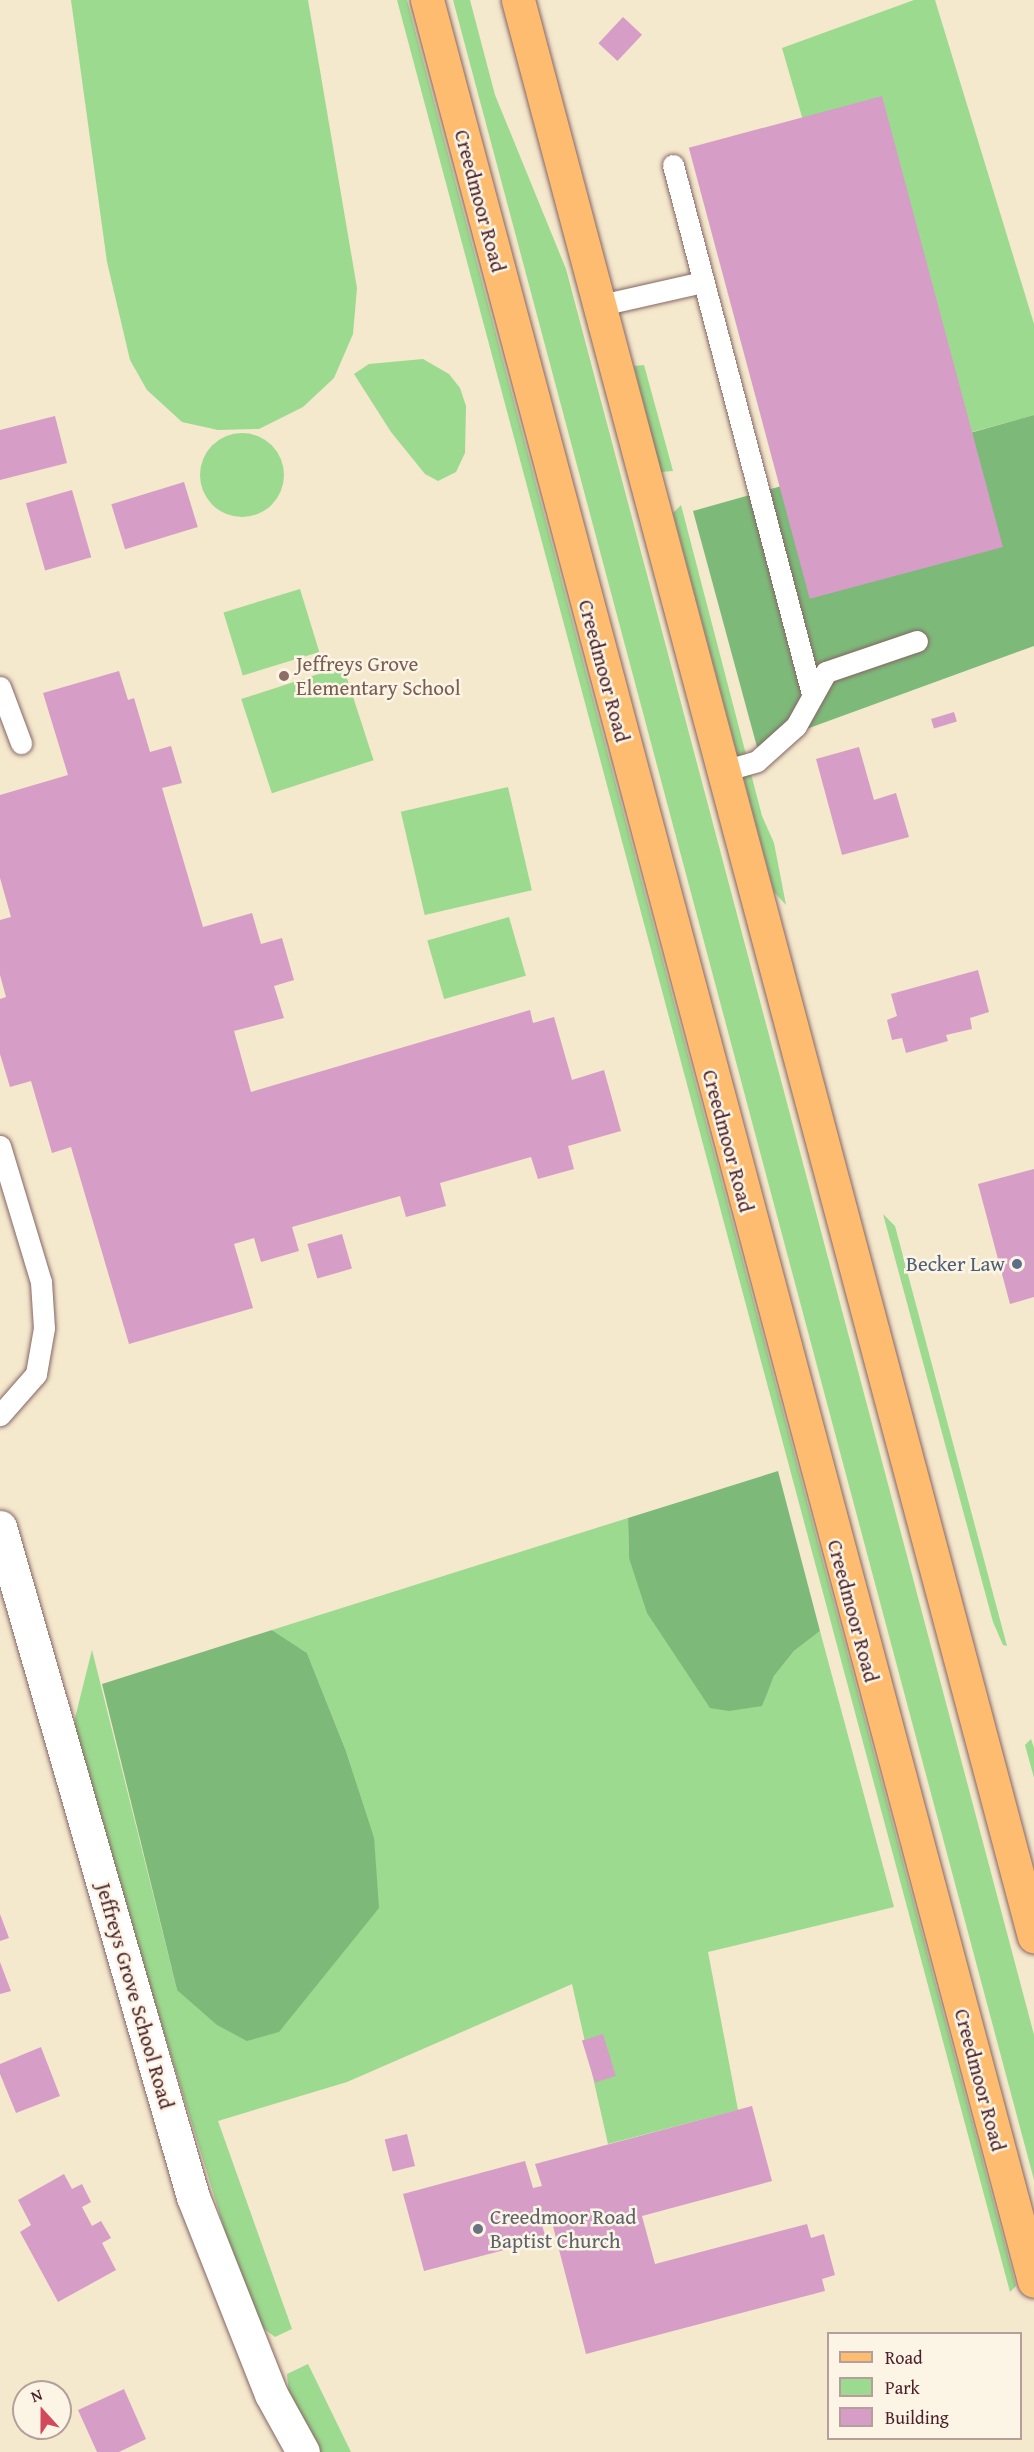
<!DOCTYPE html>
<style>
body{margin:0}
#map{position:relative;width:1034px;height:2452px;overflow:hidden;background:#f4e8cd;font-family:"Gentium Book Plus",serif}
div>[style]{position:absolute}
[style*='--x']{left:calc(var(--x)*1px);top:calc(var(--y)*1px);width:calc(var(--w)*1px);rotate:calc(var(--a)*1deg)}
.green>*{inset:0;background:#9cda8f;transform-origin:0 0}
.round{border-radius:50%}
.forest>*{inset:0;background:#7dba7a}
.building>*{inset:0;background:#d69ec7;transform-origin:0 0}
.roads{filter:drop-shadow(0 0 2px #866564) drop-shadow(0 0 2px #866564)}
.lane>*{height:21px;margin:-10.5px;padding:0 10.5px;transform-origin:10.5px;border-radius:10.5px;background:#fff}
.street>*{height:33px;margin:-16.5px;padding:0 16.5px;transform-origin:16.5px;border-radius:16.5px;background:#fff}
.primary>*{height:33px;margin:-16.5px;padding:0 16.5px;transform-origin:16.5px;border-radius:16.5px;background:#fdbc70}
.dots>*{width:16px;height:16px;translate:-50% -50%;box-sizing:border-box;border:3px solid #fcf5e5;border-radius:50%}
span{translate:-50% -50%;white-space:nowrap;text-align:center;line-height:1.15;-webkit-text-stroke:5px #fcf5e5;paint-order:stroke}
.street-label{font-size:21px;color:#4a1f2b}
.education-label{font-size:21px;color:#785e54}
.left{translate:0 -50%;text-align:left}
.service-label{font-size:21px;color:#4e5e75}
.right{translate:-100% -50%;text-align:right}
.worship-label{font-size:21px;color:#5b616d}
.legend{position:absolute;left:827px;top:2332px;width:195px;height:108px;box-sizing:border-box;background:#fcf5e5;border:2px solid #b59f9b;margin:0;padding:8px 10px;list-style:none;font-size:18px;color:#4a1f2b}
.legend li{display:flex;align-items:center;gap:12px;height:30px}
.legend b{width:30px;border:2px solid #b59f9b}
.north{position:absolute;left:12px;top:2380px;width:60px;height:60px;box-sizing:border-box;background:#fcf5e5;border:2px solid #b59f9b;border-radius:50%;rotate:339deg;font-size:16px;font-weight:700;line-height:24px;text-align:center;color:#4a1f2b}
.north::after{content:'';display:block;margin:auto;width:21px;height:27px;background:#d1495b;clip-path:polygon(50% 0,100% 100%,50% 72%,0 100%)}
</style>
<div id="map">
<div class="green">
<div style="clip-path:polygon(71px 0,308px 0,357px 288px,353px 334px,334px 378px,303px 407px,259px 429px,218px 430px,182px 422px,147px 390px,130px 360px,107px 262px)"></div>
<div style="clip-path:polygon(397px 0,407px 0,1016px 2286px,1010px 2292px)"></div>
<div style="clip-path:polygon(453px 0,470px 0,495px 95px,566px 269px,1034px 2035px,1034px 2180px)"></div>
<div style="clip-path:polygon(914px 0,935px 0,1034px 324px,1034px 415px,899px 452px,782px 48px)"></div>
<div style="clip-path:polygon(423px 359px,449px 374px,460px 388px,466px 406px,465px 453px,456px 472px,438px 481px,425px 474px,391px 432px,354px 374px,369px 364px)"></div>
<div style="clip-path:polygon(644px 365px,673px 471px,661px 472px,634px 366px)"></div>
<div class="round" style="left:200px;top:433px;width:84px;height:84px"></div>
<div style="clip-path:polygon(681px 505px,762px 816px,774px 843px,786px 905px,774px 892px,673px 513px)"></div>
<div style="left:300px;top:589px;width:66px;height:80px;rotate:73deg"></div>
<div style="left:343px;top:666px;width:99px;height:107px;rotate:72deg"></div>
<div style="left:508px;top:787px;width:106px;height:110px;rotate:77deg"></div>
<div style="left:509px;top:917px;width:61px;height:85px;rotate:74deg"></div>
<div style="clip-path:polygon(883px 1214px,895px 1226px,1007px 1646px,1003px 1645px,993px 1622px)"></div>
<div style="clip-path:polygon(628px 1518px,629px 1558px,761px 1706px,774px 1676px,794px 1651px,820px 1631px,894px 1907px,708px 1952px,738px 2110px,608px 2144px,572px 1984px,347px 2082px,218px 2121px,292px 2329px,275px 2337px,259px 2325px,228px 2241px,76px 1746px,75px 1718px,92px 1650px,177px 1990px,374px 1837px,346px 1751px,307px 1653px,272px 1630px)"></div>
<div style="clip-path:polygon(1031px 1739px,1034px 1748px,1034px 1778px,1025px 1745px)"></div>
<div style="clip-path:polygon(308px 2364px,351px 2452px,317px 2452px,289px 2395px,287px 2374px)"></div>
</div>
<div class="forest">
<div style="clip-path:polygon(1034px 415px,1034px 646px,757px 747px,693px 511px)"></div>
<div style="clip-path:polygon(778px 1471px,820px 1631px,794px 1651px,774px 1676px,762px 1706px,729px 1711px,710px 1708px,647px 1613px,629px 1558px,628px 1518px)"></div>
<div style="clip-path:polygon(272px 1630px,307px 1653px,346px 1751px,374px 1837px,379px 1908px,279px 2032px,247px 2041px,217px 2025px,177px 1990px,102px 1684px)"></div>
</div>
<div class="building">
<div style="left:623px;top:17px;width:26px;height:36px;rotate:43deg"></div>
<div style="left:882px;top:96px;width:467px;height:200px;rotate:75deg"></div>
<div style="clip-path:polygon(55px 416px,67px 463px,0 480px,0 430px)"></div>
<div style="left:184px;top:482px;width:47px;height:76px;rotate:73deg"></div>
<div style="left:72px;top:490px;width:70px;height:48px;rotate:74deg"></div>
<div style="clip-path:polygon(119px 671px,128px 700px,134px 698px,150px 752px,171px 746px,182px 783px,162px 788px,203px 927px,252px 913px,261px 944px,282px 938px,294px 980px,274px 986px,284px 1018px,234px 1031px,251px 1092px,530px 1010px,533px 1023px,554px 1017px,572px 1080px,604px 1070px,621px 1131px,568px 1146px,574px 1169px,538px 1179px,531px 1157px,440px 1183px,446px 1206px,406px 1217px,400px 1196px,292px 1227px,299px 1251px,261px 1262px,254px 1238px,234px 1244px,253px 1308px,129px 1344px,71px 1147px,52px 1153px,31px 1081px,10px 1087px,0 1054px,0 999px,6px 997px,0 975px,0 920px,11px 917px,0 878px,0 795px,68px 775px,43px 693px)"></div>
<div style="left:954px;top:712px;width:10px;height:24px;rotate:73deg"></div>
<div style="clip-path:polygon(859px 747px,874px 800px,896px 793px,909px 837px,842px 855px,816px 759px)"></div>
<div style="clip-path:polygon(978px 970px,989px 1012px,970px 1018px,972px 1029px,946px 1035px,948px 1041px,906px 1053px,902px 1038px,892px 1040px,887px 1020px,897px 1016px,891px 994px)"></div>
<div style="clip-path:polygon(1034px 1169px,1034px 1297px,1010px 1304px,978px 1184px)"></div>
<div style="left:342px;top:1234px;width:36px;height:36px;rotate:74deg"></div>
<div style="clip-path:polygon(0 1914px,9px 1938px,0 1941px)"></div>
<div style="clip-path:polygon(0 1962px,11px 1991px,0 1994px)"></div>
<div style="left:603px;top:2034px;width:44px;height:22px;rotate:73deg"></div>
<div style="clip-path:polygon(41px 2047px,60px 2096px,16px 2113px,0 2074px,0 2064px)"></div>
<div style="clip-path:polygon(752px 2106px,772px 2181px,642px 2216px,655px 2264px,807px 2224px,811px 2238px,824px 2234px,835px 2275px,822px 2279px,825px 2291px,586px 2354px,549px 2211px,539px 2214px,546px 2239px,424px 2271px,403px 2194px,525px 2161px,533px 2188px,542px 2186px,535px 2164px)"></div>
<div style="left:407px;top:2134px;width:33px;height:23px;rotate:76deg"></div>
<div style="clip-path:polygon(64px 2174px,72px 2189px,82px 2184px,91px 2202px,82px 2207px,92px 2226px,101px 2221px,111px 2238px,102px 2243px,116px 2270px,58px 2302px,20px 2232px,31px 2225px,18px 2200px)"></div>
<div style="clip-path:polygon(124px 2389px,146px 2439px,119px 2452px,97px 2452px,78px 2410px)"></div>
</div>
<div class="roads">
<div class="lane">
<div style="--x:673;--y:165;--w:547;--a:75.28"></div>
<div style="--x:601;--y:305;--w:105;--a:-12.7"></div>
<div style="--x:0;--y:687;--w:60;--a:69.4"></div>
<div style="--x:723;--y:771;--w:35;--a:-16"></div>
<div style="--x:757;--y:761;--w:52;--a:-41.9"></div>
<div style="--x:796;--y:726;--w:62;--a:-60.9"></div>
<div style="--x:826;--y:672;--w:96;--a:-18.8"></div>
<div style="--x:0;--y:1146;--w:142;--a:73.2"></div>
<div style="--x:41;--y:1282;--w:46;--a:86.3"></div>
<div style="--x:44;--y:1328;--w:47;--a:99.9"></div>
<div style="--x:36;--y:1374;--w:55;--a:131.3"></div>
</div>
<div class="street">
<div style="--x:0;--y:1527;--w:697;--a:73.93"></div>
<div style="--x:193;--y:2197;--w:212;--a:68.4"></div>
<div style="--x:271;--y:2394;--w:66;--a:61.1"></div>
</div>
<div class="primary">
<div style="--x:427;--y:0;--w:2360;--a:75.1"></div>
<div style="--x:518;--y:0;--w:2004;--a:75.08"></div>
</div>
</div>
<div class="dots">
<div style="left:284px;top:676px;background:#8d6e63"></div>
<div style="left:1017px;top:1264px;background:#5c6f8a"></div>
<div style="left:478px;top:2229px;background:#6b7280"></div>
</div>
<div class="street-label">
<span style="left:480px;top:201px;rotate:75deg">Creedmoor Road</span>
<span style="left:604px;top:671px;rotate:75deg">Creedmoor Road</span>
<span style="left:728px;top:1141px;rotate:75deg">Creedmoor Road</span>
<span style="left:853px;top:1611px;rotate:75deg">Creedmoor Road</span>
<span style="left:135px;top:1996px;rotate:74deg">Jeffreys Grove School Road</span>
<span style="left:980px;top:2080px;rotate:75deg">Creedmoor Road</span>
</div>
<div class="education-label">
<span class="left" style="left:296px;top:676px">Jeffreys Grove<br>Elementary School</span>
</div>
<div class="service-label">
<span class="right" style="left:1005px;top:1264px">Becker Law</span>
</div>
<div class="worship-label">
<span class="left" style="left:490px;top:2229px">Creedmoor Road<br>Baptist Church</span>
</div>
<ul class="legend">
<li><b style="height:8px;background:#fdbc70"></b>Road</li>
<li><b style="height:16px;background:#9cda8f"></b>Park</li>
<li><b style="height:16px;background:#d69ec7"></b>Building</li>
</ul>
<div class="north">N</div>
</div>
